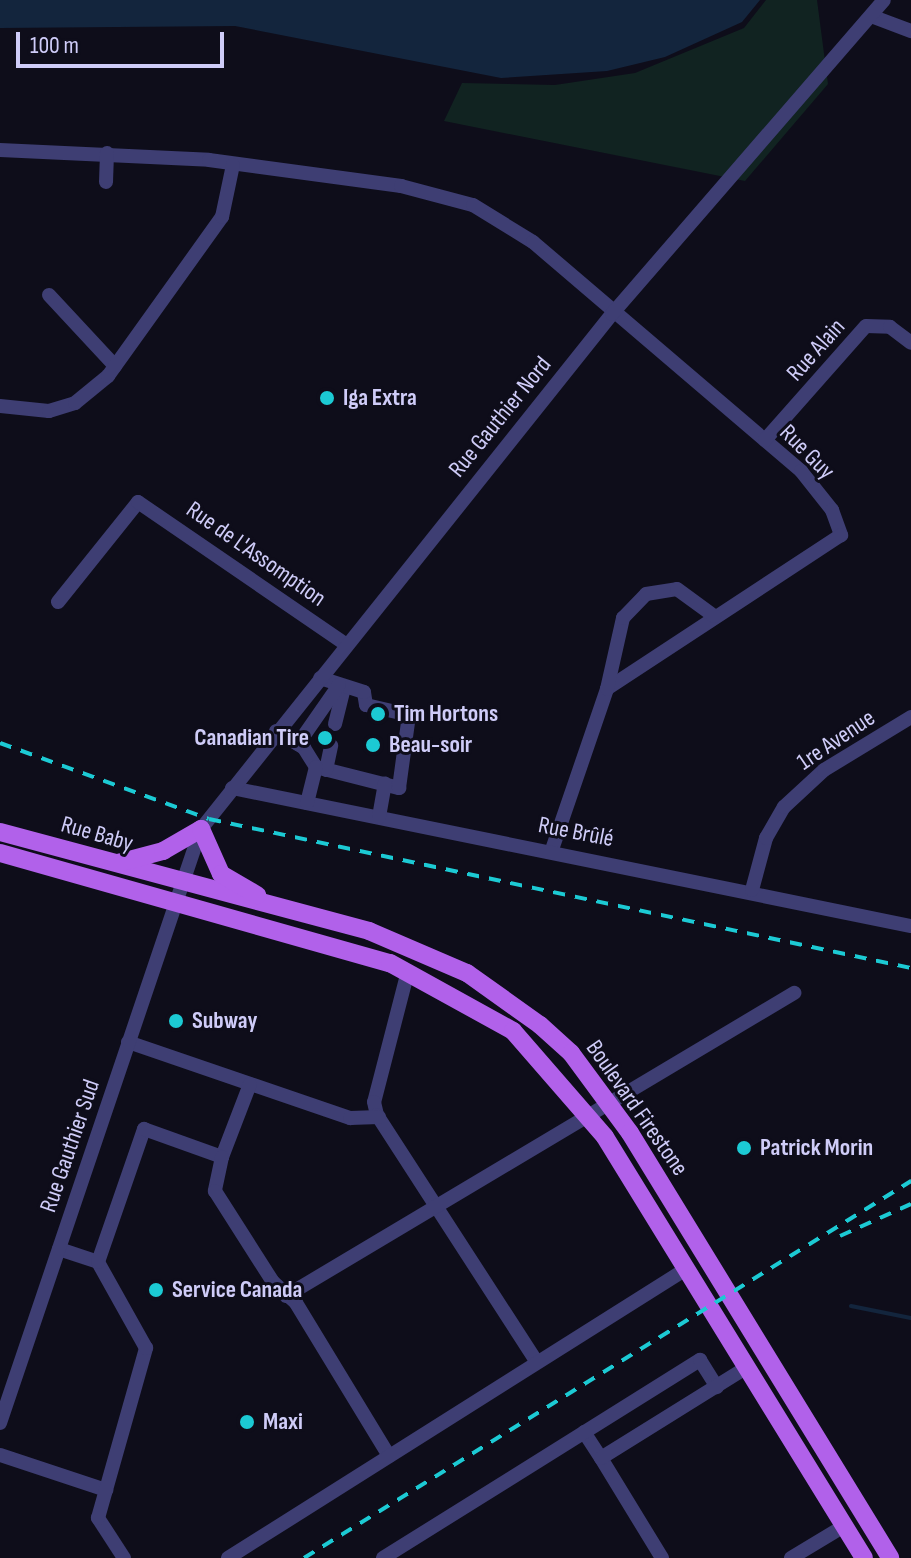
<!DOCTYPE html>
<meta charset="utf-8">
<style>
body{margin:0}
#map{position:relative;width:911px;height:1558px;overflow:hidden;background:#0e0d1a;font-family:"Sofia Sans Condensed",sans-serif}
div>[style]{position:absolute}
[style*='--x']{left:calc(var(--x)*1px);top:calc(var(--y)*1px);width:calc(var(--w)*1px);rotate:calc(var(--a)*1deg)}
.green>*{inset:0;background:#112321}
.water>*{inset:0;background:#13253d}
.stream>*{height:4px;margin:-2px;padding:0 2px;transform-origin:2px;border-radius:2px;background:#13253d}
.minor>*{height:14px;margin:-7px;padding:0 7px;transform-origin:7px;border-radius:7px;background:#3e3e73}
.major>*{height:18px;margin:-9px;padding:0 9px;transform-origin:9px;border-radius:9px;background:#b161ea}
.rail>*{height:4px;margin-top:-2px;transform-origin:0;background:repeating-linear-gradient(90deg,#1ccad4 0 12px,transparent 0 22px)}
.dots>*{width:22px;height:22px;translate:-50% -50%;box-sizing:border-box;border:4px solid #0e0d1a;border-radius:50%}
span{translate:-50% -50%;white-space:nowrap;text-align:center;line-height:1.15;-webkit-text-stroke:6px #0e0d1a;paint-order:stroke}
.street-label{font-size:24px;color:#cfccf8}
.poi-label{font-size:24px;color:#cfccf8;font-weight:700}
.left{translate:0 -50%;text-align:left}
.right{translate:-100% -50%;text-align:right}
.scale{position:absolute;left:16px;top:32px;width:208px;height:36px;box-sizing:border-box;border:4px solid #cfccf8;border-top:0;padding-left:10px;font-size:24px;line-height:28px;white-space:nowrap;color:#cfccf8;-webkit-text-stroke:6px #0e0d1a;paint-order:stroke}
</style>
<div id="map">
<div class="green">
<div style="clip-path:polygon(766px 0,817px 0,828px 84px,745px 181px,444px 121px,462px 83px,555px 85px,635px 73px,744px 28px)"></div>
</div>
<div class="water">
<div style="clip-path:polygon(0 0,760px 0,742px 22px,665px 57px,607px 71px,501px 78px,235px 26px,0 28px)"></div>
</div>
<div class="stream">
<div style="--x:851;--y:1306;--w:61;--a:11.3"></div>
</div>
<div class="minor">
<div style="--x:871;--y:16;--w:43;--a:20.6"></div>
<div style="--x:0;--y:150;--w:209;--a:2.7"></div>
<div style="--x:209;--y:160;--w:194;--a:7.7"></div>
<div style="--x:401;--y:186;--w:74;--a:14.8"></div>
<div style="--x:473;--y:205;--w:70;--a:31.7"></div>
<div style="--x:533;--y:242;--w:353;--a:40.5"></div>
<div style="--x:801;--y:471;--w:50;--a:51.5"></div>
<div style="--x:832;--y:510;--w:27;--a:70"></div>
<div style="--x:841;--y:535;--w:280;--a:146.7"></div>
<div style="--x:607;--y:689;--w:170;--a:108.9"></div>
<div style="--x:106;--y:182;--w:29;--a:-88"></div>
<div style="--x:49;--y:295;--w:97;--a:47.1"></div>
<div style="--x:0;--y:406;--w:49;--a:5.8"></div>
<div style="--x:49;--y:411;--w:27;--a:-17"></div>
<div style="--x:75;--y:403;--w:43;--a:-39.3"></div>
<div style="--x:108;--y:376;--w:196;--a:-54.4"></div>
<div style="--x:222;--y:217;--w:53;--a:-78.1"></div>
<div style="--x:765;--y:440;--w:152;--a:-48.5"></div>
<div style="--x:866;--y:326;--w:24;--a:2"></div>
<div style="--x:890;--y:327;--w:26;--a:37"></div>
<div style="--x:58;--y:602;--w:128;--a:-51.3"></div>
<div style="--x:138;--y:502;--w:253;--a:34.4"></div>
<div style="--x:607;--y:689;--w:73;--a:-77.3"></div>
<div style="--x:623;--y:618;--w:33;--a:-46"></div>
<div style="--x:646;--y:594;--w:31;--a:-9"></div>
<div style="--x:677;--y:589;--w:46;--a:36.1"></div>
<div style="--x:335;--y:724;--w:38;--a:-76"></div>
<div style="--x:276;--y:731;--w:33;--a:31"></div>
<div style="--x:304;--y:748;--w:22;--a:58"></div>
<div style="--x:316;--y:767;--w:86;--a:14.2"></div>
<div style="--x:399;--y:788;--w:74;--a:-82.2"></div>
<div style="--x:409;--y:715;--w:44;--a:-166.9"></div>
<div style="--x:366;--y:705;--w:13;--a:-99"></div>
<div style="--x:364;--y:692;--w:46;--a:-162.3"></div>
<div style="--x:298;--y:744;--w:72;--a:-55.2"></div>
<div style="--x:326;--y:770;--w:25;--a:-78"></div>
<div style="--x:232;--y:788;--w:693;--a:11.49"></div>
<div style="--x:307;--y:803;--w:37;--a:-76"></div>
<div style="--x:379;--y:817;--w:34;--a:-80"></div>
<div style="--x:752;--y:890;--w:54;--a:-74.9"></div>
<div style="--x:766;--y:838;--w:36;--a:-60"></div>
<div style="--x:784;--y:807;--w:54;--a:-42.8"></div>
<div style="--x:824;--y:770;--w:102;--a:-31.3"></div>
<div style="--x:408;--y:971;--w:135;--a:104.5"></div>
<div style="--x:374;--y:1102;--w:13;--a:77"></div>
<div style="--x:377;--y:1115;--w:294;--a:57.1"></div>
<div style="--x:128;--y:1042;--w:235;--a:18.9"></div>
<div style="--x:350;--y:1118;--w:29;--a:-2"></div>
<div style="--x:222;--y:1157;--w:78;--a:-69"></div>
<div style="--x:59;--y:1249;--w:41;--a:18.4"></div>
<div style="--x:286;--y:1296;--w:592;--a:-30.81"></div>
<div style="--x:0;--y:1423;--w:627;--a:-71.31"></div>
<div style="--x:201;--y:829;--w:659;--a:-51.41"></div>
<div style="--x:612;--y:314;--w:415;--a:-49.1"></div>
<div style="--x:584;--y:1432;--w:31;--a:57"></div>
<div style="--x:0;--y:1455;--w:112;--a:18.3"></div>
<div style="--x:124;--y:1558;--w:48;--a:-123"></div>
<div style="--x:98;--y:1518;--w:177;--a:-74.2"></div>
<div style="--x:146;--y:1348;--w:98;--a:-119.2"></div>
<div style="--x:98;--y:1262;--w:141;--a:-70.9"></div>
<div style="--x:144;--y:1129;--w:83;--a:19.7"></div>
<div style="--x:222;--y:1157;--w:35;--a:102"></div>
<div style="--x:215;--y:1191;--w:108;--a:57.5"></div>
<div style="--x:273;--y:1282;--w:31;--a:42"></div>
<div style="--x:296;--y:1303;--w:179;--a:58.7"></div>
<div style="--x:228;--y:1558;--w:542;--a:-32.25"></div>
<div style="--x:383;--y:1558;--w:374;--a:-32"></div>
<div style="--x:700;--y:1360;--w:32;--a:58"></div>
<div style="--x:662;--y:1558;--w:117;--a:-121.4"></div>
<div style="--x:601;--y:1458;--w:172;--a:-31.9"></div>
<div style="--x:791;--y:1558;--w:62;--a:-31.1"></div>
</div>
<div class="major">
<div style="--x:0;--y:832;--w:382;--a:15"></div>
<div style="--x:369;--y:931;--w:107;--a:23.2"></div>
<div style="--x:467;--y:973;--w:90;--a:35.5"></div>
<div style="--x:540;--y:1025;--w:42;--a:42.1"></div>
<div style="--x:571;--y:1053;--w:99;--a:53.6"></div>
<div style="--x:630;--y:1133;--w:498;--a:58.5"></div>
<div style="--x:0;--y:853;--w:405;--a:15.8"></div>
<div style="--x:390;--y:963;--w:141;--a:28.9"></div>
<div style="--x:513;--y:1031;--w:140;--a:49"></div>
<div style="--x:605;--y:1137;--w:494;--a:58.4"></div>
<div style="--x:118;--y:863;--w:47;--a:-14.9"></div>
<div style="--x:163;--y:851;--w:44;--a:-30.1"></div>
<div style="--x:201;--y:829;--w:49;--a:66"></div>
<div style="--x:221;--y:874;--w:42;--a:30.3"></div>
</div>
<div class="rail">
<div style="--x:0;--y:743;--w:222;--a:20"></div>
<div style="--x:209;--y:819;--w:718;--a:11.98"></div>
<div style="--x:840;--y:1236;--w:78;--a:-24.3"></div>
<div style="--x:304;--y:1558;--w:715;--a:-31.84"></div>
</div>
<div class="dots">
<div style="left:327px;top:398px;background:#1ccad4"></div>
<div style="left:378px;top:714px;background:#1ccad4"></div>
<div style="left:325px;top:738px;background:#1ccad4"></div>
<div style="left:373px;top:745px;background:#1ccad4"></div>
<div style="left:176px;top:1021px;background:#1ccad4"></div>
<div style="left:744px;top:1148px;background:#1ccad4"></div>
<div style="left:156px;top:1290px;background:#1ccad4"></div>
<div style="left:247px;top:1422px;background:#1ccad4"></div>
</div>
<div class="street-label">
<span style="left:816px;top:350px;rotate:-48deg">Rue Alain</span>
<span style="left:500px;top:417px;rotate:-51deg">Rue Gauthier Nord</span>
<span style="left:807px;top:452px;rotate:45deg">Rue Guy</span>
<span style="left:256px;top:554px;rotate:35deg">Rue de L'Assomption</span>
<span style="left:836px;top:740px;rotate:-34deg">1re Avenue</span>
<span style="left:576px;top:832px;rotate:11deg">Rue Brûlé</span>
<span style="left:97px;top:834px;rotate:16deg">Rue Baby</span>
<span style="left:637px;top:1108px;rotate:55deg">Boulevard Firestone</span>
<span style="left:70px;top:1146px;rotate:-71deg">Rue Gauthier Sud</span>
</div>
<div class="poi-label">
<span class="left" style="left:343px;top:398px">Iga Extra</span>
<span class="left" style="left:394px;top:714px">Tim Hortons</span>
<span class="right" style="left:309px;top:738px">Canadian Tire</span>
<span class="left" style="left:389px;top:745px">Beau-soir</span>
<span class="left" style="left:192px;top:1021px">Subway</span>
<span class="left" style="left:760px;top:1148px">Patrick Morin</span>
<span class="left" style="left:172px;top:1290px">Service Canada</span>
<span class="left" style="left:263px;top:1422px">Maxi</span>
</div>
<div class="scale">100 m</div>
</div>
